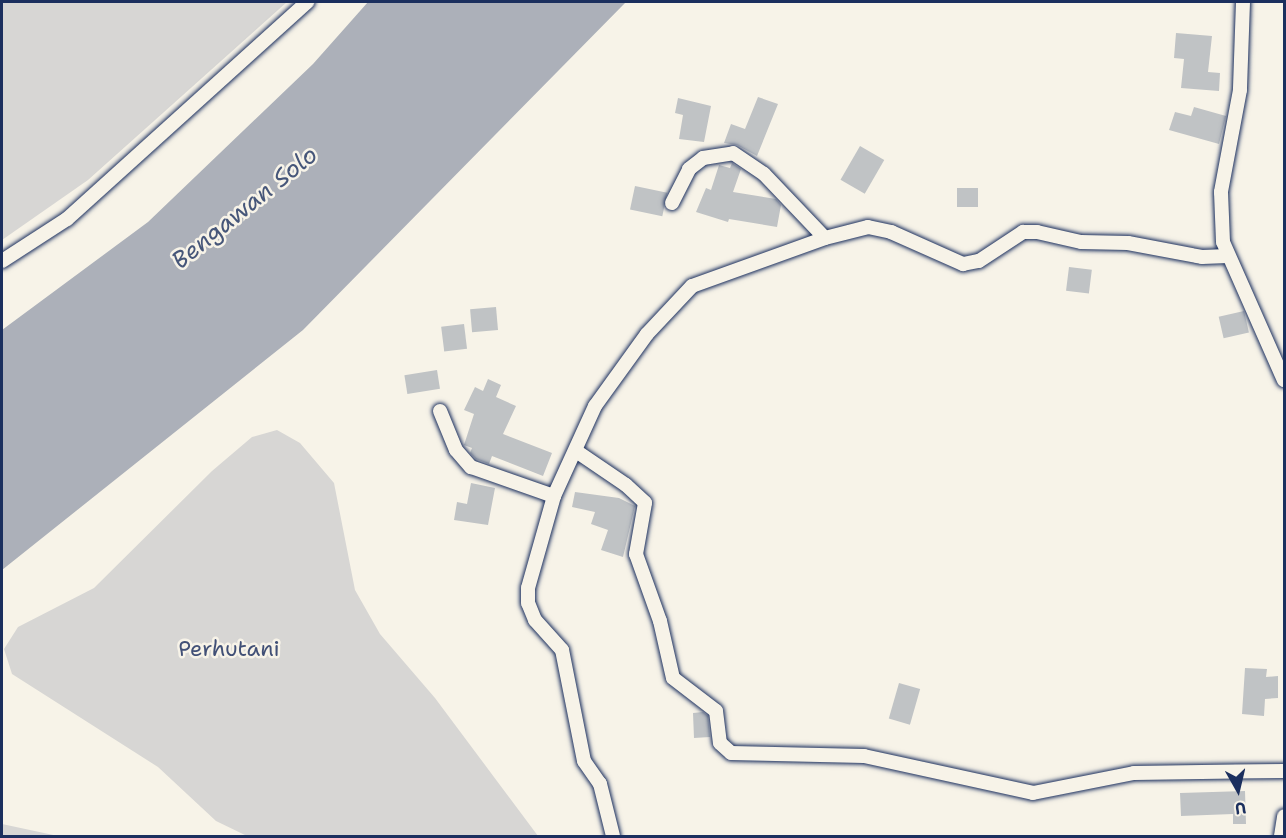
<!DOCTYPE html>
<style>
body{margin:0}
#map{position:relative;width:1286px;height:838px;overflow:hidden;background:#f7f3e8;font-family:"Shantell Sans",sans-serif}
div>[style]{position:absolute}
[style*='--x']{left:calc(var(--x)*1px);top:calc(var(--y)*1px);width:calc(var(--w)*1px);rotate:calc(var(--a)*1deg)}
.green>*{inset:0;background:#d7d6d4}
.water>*{inset:0;background:#acb0b9}
.building>*{inset:0;background:#c0c3c5;transform-origin:0 0}
.roads{filter:drop-shadow(0 0 2px #1b2f5e) drop-shadow(0 0 2px #1b2f5e)}
.minor>*{height:14px;margin:-7px;padding:0 7px;transform-origin:7px;border-radius:7px;background:#f7f3e8}
span{translate:-50% -50%;white-space:nowrap;text-align:center;line-height:1.15;-webkit-text-stroke:5px #f7f3e8;paint-order:stroke}
.park-label{font-size:22px;color:#415076}
.water-label{font-size:24px;color:#465679;font-style:italic}
.frame{position:absolute;inset:0;border:3px solid #1b2f5e;pointer-events:none}
.north{position:absolute;left:1208px;top:760px;width:60px;height:60px;-webkit-text-stroke:4px #f7f3e8;paint-order:stroke;rotate:172deg;font-size:16px;font-weight:700;line-height:24px;text-align:center;color:#1b2f5e}
.north::after{content:'';display:block;margin:auto;width:21px;height:27px;background:#1b2f5e;clip-path:polygon(50% 0,100% 100%,50% 72%,0 100%)}
</style>
<div id="map">
<div class="green">
<div style="clip-path:polygon(2px 2px,287px 2px,88px 180px,2px 240px)"></div>
<div style="clip-path:polygon(277px 430px,300px 443px,334px 483px,355px 590px,380px 634px,435px 698px,538px 836px,247px 836px,216px 821px,158px 767px,12px 674px,4px 649px,18px 627px,94px 588px,212px 471px,252px 437px)"></div>
<div style="clip-path:polygon(2px 824px,58px 836px,2px 836px)"></div>
</div>
<div class="water">
<div style="clip-path:polygon(368px 2px,626px 2px,303px 330px,2px 570px,2px 330px,148px 222px,313px 64px)"></div>
</div>
<div class="building">
<div style="clip-path:polygon(1176px 33px,1212px 36px,1208px 72px,1220px 73px,1219px 91px,1181px 88px,1184px 59px,1174px 58px)"></div>
<div style="clip-path:polygon(758px 97px,778px 104px,757px 156px,737px 145px,724px 143px,731px 124px,745px 129px)"></div>
<div style="clip-path:polygon(678px 98px,711px 106px,704px 142px,679px 139px,683px 115px,675px 113px)"></div>
<div style="clip-path:polygon(1194px 107px,1226px 116px,1219px 144px,1169px 130px,1175px 112px,1191px 116px)"></div>
<div style="left:860px;top:146px;width:28px;height:39px;rotate:30deg"></div>
<div style="clip-path:polygon(732px 163px,741px 169px,733px 192px,776px 199px,781px 205px,777px 227px,729px 219px,728px 222px,696px 212px,706px 188px,711px 190px,719px 165px,730px 168px)"></div>
<div style="left:635px;top:186px;width:33px;height:24px;rotate:12deg"></div>
<div style="left:978px;top:188px;width:19px;height:21px;rotate:90deg"></div>
<div style="left:1069px;top:267px;width:23px;height:24px;rotate:7deg"></div>
<div style="left:496px;top:307px;width:23px;height:26px;rotate:85deg"></div>
<div style="left:1244px;top:311px;width:22px;height:26px;rotate:77deg"></div>
<div style="left:464px;top:324px;width:25px;height:23px;rotate:83deg"></div>
<div style="left:437px;top:370px;width:19px;height:33px;rotate:81deg"></div>
<div style="clip-path:polygon(488px 379px,501px 385px,496px 397px,516px 406px,503px 434px,552px 453px,543px 476px,492px 456px,489px 464px,476px 459px,470px 453px,472px 448px,464px 445px,474px 414px,464px 410px,475px 387px,483px 391px)"></div>
<div style="clip-path:polygon(471px 483px,495px 488px,488px 525px,454px 520px,457px 502px,467px 504px)"></div>
<div style="clip-path:polygon(575px 492px,619px 498px,635px 506px,623px 557px,601px 550px,608px 530px,591px 524px,595px 512px,572px 507px)"></div>
<div style="clip-path:polygon(1245px 668px,1267px 669px,1266px 677px,1278px 676px,1278px 698px,1265px 699px,1264px 716px,1242px 714px)"></div>
<div style="left:899px;top:683px;width:22px;height:37px;rotate:16deg"></div>
<div style="clip-path:polygon(703px 712px,708px 716px,710px 737px,694px 738px,693px 713px)"></div>
<div style="clip-path:polygon(1245px 791px,1246px 824px,1233px 824px,1233px 814px,1181px 816px,1180px 793px)"></div>
</div>
<div class="roads">
<div class="minor">
<div style="--x:1243;--y:2;--w:88;--a:92"></div>
<div style="--x:1240;--y:90;--w:104;--a:100.6"></div>
<div style="--x:1221;--y:192;--w:50;--a:87.7"></div>
<div style="--x:1223;--y:242;--w:151;--a:66.2"></div>
<div style="--x:672;--y:203;--w:38;--a:-63"></div>
<div style="--x:689;--y:169;--w:18;--a:-38"></div>
<div style="--x:703;--y:158;--w:30;--a:-9"></div>
<div style="--x:733;--y:153;--w:37;--a:34"></div>
<div style="--x:764;--y:174;--w:88;--a:46.4"></div>
<div style="--x:2;--y:261;--w:77;--a:-32.9"></div>
<div style="--x:67;--y:219;--w:324;--a:-42.1"></div>
<div style="--x:440;--y:411;--w:42;--a:67.7"></div>
<div style="--x:456;--y:450;--w:23;--a:49"></div>
<div style="--x:471;--y:467;--w:88;--a:19.3"></div>
<div style="--x:576;--y:451;--w:60;--a:34.2"></div>
<div style="--x:626;--y:485;--w:26;--a:43"></div>
<div style="--x:645;--y:503;--w:52;--a:100"></div>
<div style="--x:636;--y:554;--w:71;--a:70.3"></div>
<div style="--x:660;--y:621;--w:58;--a:77.2"></div>
<div style="--x:673;--y:678;--w:54;--a:37.5"></div>
<div style="--x:716;--y:711;--w:32;--a:83"></div>
<div style="--x:720;--y:743;--w:15;--a:42"></div>
<div style="--x:731;--y:753;--w:133;--a:1.3"></div>
<div style="--x:864;--y:756;--w:173;--a:12.3"></div>
<div style="--x:1033;--y:793;--w:103;--a:-11.2"></div>
<div style="--x:1134;--y:773;--w:150;--a:-0.8"></div>
<div style="--x:613;--y:836;--w:54;--a:-104"></div>
<div style="--x:600;--y:784;--w:28;--a:-125"></div>
<div style="--x:584;--y:761;--w:113;--a:-101.2"></div>
<div style="--x:562;--y:650;--w:40;--a:-132"></div>
<div style="--x:535;--y:620;--w:18;--a:-112"></div>
<div style="--x:528;--y:603;--w:15;--a:-90"></div>
<div style="--x:528;--y:588;--w:96;--a:-74.2"></div>
<div style="--x:554;--y:496;--w:99;--a:-65.5"></div>
<div style="--x:595;--y:406;--w:89;--a:-54.2"></div>
<div style="--x:647;--y:334;--w:66;--a:-46.8"></div>
<div style="--x:692;--y:286;--w:141;--a:-19.8"></div>
<div style="--x:825;--y:238;--w:44;--a:-14.3"></div>
<div style="--x:868;--y:227;--w:24;--a:12"></div>
<div style="--x:891;--y:232;--w:79;--a:24"></div>
<div style="--x:963;--y:264;--w:16;--a:-11"></div>
<div style="--x:979;--y:261;--w:53;--a:-33.4"></div>
<div style="--x:1023;--y:232;--w:14;--a:0"></div>
<div style="--x:1037;--y:232;--w:45;--a:12.8"></div>
<div style="--x:1081;--y:242;--w:47;--a:1.2"></div>
<div style="--x:1128;--y:243;--w:75;--a:10.7"></div>
<div style="--x:1202;--y:257;--w:26;--a:-2"></div>
<div style="--x:1281;--y:836;--w:20;--a:-81"></div>
</div>
</div>
<div class="park-label">
<span style="left:229px;top:649px">Perhutani</span>
</div>
<div class="water-label">
<span style="left:245px;top:208px;rotate:-39deg">Bengawan Solo</span>
</div>
<div class="frame"></div>
<div class="north">U</div>
</div>
